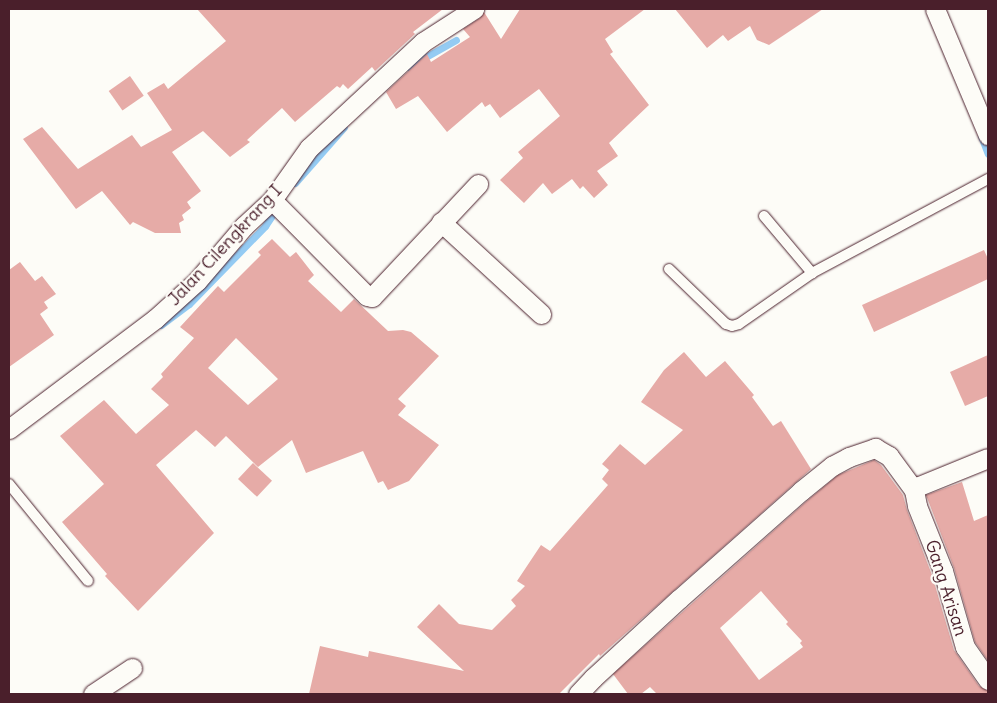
<!DOCTYPE html>
<style>
body{margin:0}
#map{position:relative;width:997px;height:703px;overflow:hidden;background:#fdfcf7;font-family:Delius,sans-serif}
div>[style]{position:absolute}
[style*='--x']{left:calc(var(--x)*1px);top:calc(var(--y)*1px);width:calc(var(--w)*1px);rotate:calc(var(--a)*1deg)}
.stream>*{height:7px;margin:-3.5px;padding:0 3.5px;transform-origin:3.5px;border-radius:3.5px;background:#94cbf3}
.building>*{inset:0;background:#e6aba7;transform-origin:0 0}
.roads{filter:drop-shadow(0 0 1px #4a1f2b) drop-shadow(0 0 1px #4a1f2b)}
.lane>*{height:10px;margin:-5px;padding:0 5px;transform-origin:5px;border-radius:5px;background:#fdfcf7}
.street>*{height:19px;margin:-9.5px;padding:0 9.5px;transform-origin:9.5px;border-radius:9.5px;background:#fdfcf7}
span{translate:-50% -50%;white-space:nowrap;text-align:center;line-height:1.15;-webkit-text-stroke:4.5px #fdfcf7;paint-order:stroke}
.street-label{font-size:18px;color:#4a1f2b}
.frame{position:absolute;inset:0;border:10px solid #4a1f2b;pointer-events:none}
</style>
<div id="map">
<div class="stream">
<div style="--x:408;--y:67;--w:55;--a:-29.4"></div>
<div style="--x:981;--y:136;--w:19;--a:69"></div>
<div style="--x:295;--y:183;--w:74;--a:-48.8"></div>
<div style="--x:161;--y:325;--w:35;--a:-37"></div>
<div style="--x:189;--y:304;--w:109;--a:-45.7"></div>
<div style="--x:265;--y:226;--w:18;--a:-56"></div>
</div>
<div class="building">
<div style="clip-path:polygon(197px 9px,443px 9px,413px 32px,415px 34px,375px 71px,372px 67px,348px 89px,343px 84px,340px 88px,337px 86px,295px 122px,282px 108px,247px 140px,250px 142px,230px 157px,203px 131px,172px 152px,201px 191px,187px 202px,191px 208px,182px 215px,184px 220px,179px 223px,181px 233px,155px 233px,133px 222px,130px 225px,102px 191px,76px 209px,23px 139px,42px 127px,78px 169px,132px 135px,141px 147px,172px 130px,147px 93px,164px 83px,168px 89px,226px 41px)"></div>
<div style="clip-path:polygon(520px 9px,645px 9px,605px 39px,613px 52px,610px 54px,649px 105px,609px 143px,618px 156px,597px 171px,608px 185px,594px 198px,583px 186px,580px 189px,572px 179px,552px 194px,543px 183px,524px 203px,500px 180px,523px 158px,518px 152px,560px 116px,539px 89px,500px 118px,490px 104px,485px 107px,482px 102px,447px 132px,418px 96px,396px 109px,386px 92px,427px 54px,431px 62px,470px 37px,463px 29px,480px 18px,484px 12px,501px 39px)"></div>
<div style="clip-path:polygon(675px 9px,823px 9px,769px 45px,757px 40px,750px 26px,728px 41px,723px 35px,707px 48px)"></div>
<div style="left:130px;top:76px;width:24px;height:26px;rotate:55deg"></div>
<div style="clip-path:polygon(evenodd,272px 239px,290px 257px,296px 252px,314px 275px,308px 281px,341px 312px,354px 299px,388px 331px,403px 330px,411px 332px,439px 356px,398px 399px,406px 406px,398px 415px,439px 445px,409px 481px,388px 490px,383px 481px,378px 483px,363px 451px,306px 473px,292px 440px,258px 467px,226px 436px,215px 447px,196px 430px,156px 465px,214px 533px,138px 611px,105px 576px,107px 574px,62px 522px,104px 484px,60px 436px,104px 400px,136px 434px,169px 405px,151px 389px,163px 377px,161px 374px,194px 338px,180px 327px,218px 286px,224px 292px,261px 255px,258px 252px,272px 239px,236px 338px,278px 379px,248px 405px,208px 368px,236px 338px)"></div>
<div style="clip-path:polygon(984px 250px,988px 259px,988px 279px,874px 332px,862px 305px)"></div>
<div style="clip-path:polygon(20px 262px,35px 281px,42px 276px,56px 294px,44px 302px,48px 308px,40px 314px,54px 335px,9px 367px,9px 270px)"></div>
<div style="clip-path:polygon(684px 352px,706px 377px,725px 361px,754px 395px,752px 397px,773px 426px,781px 421px,811px 469px,600px 656px,599px 654px,559px 694px,309px 694px,320px 646px,368px 657px,369px 651px,464px 671px,417px 627px,439px 604px,459px 624px,492px 630px,516px 606px,511px 600px,525px 586px,517px 581px,541px 545px,550px 551px,608px 485px,602px 479px,609px 470px,602px 464px,620px 444px,645px 465px,683px 430px,641px 402px,664px 370px)"></div>
<div style="clip-path:polygon(988px 355px,988px 396px,965px 406px,950px 372px)"></div>
<div style="clip-path:polygon(evenodd,874px 460px,881px 465px,903px 495px,907px 510px,932px 575px,954px 650px,979px 686px,988px 691px,988px 694px,657px 694px,650px 687px,641px 694px,628px 694px,613px 674px,808px 500px,838px 475px,874px 460px,761px 591px,788px 622px,786px 624px,802px 641px,800px 643px,803px 647px,759px 680px,720px 628px,761px 591px)"></div>
<div style="left:253px;top:463px;width:26px;height:22px;rotate:43deg"></div>
<div style="clip-path:polygon(962px 482px,974px 521px,988px 515px,988px 661px,975px 642px,954px 568px,926px 495px)"></div>
</div>
<div class="roads">
<div class="lane">
<div style="--x:764;--y:216;--w:75;--a:49.9"></div>
<div style="--x:669;--y:269;--w:79;--a:44"></div>
<div style="--x:726;--y:324;--w:6;--a:18"></div>
<div style="--x:732;--y:326;--w:7;--a:-16"></div>
<div style="--x:739;--y:324;--w:89;--a:-34.9"></div>
<div style="--x:812;--y:273;--w:200;--a:-28.1"></div>
<div style="--x:9;--y:484;--w:125;--a:50.8"></div>
</div>
<div class="street">
<div style="--x:935;--y:9;--w:137;--a:67.2"></div>
<div style="--x:272;--y:200;--w:135;--a:45.3"></div>
<div style="--x:367;--y:296;--w:5;--a:11"></div>
<div style="--x:372;--y:297;--w:155;--a:-46.8"></div>
<div style="--x:441;--y:222;--w:136;--a:42.6"></div>
<div style="--x:9;--y:429;--w:183;--a:-37"></div>
<div style="--x:155;--y:319;--w:57;--a:-42.1"></div>
<div style="--x:197;--y:281;--w:72;--a:-49.5"></div>
<div style="--x:244;--y:226;--w:38;--a:-43"></div>
<div style="--x:272;--y:200;--w:64;--a:-54.6"></div>
<div style="--x:309;--y:148;--w:156;--a:-42.9"></div>
<div style="--x:423;--y:42;--w:61;--a:-32.9"></div>
<div style="--x:914;--y:490;--w:6;--a:-39"></div>
<div style="--x:919;--y:486;--w:74;--a:-22.1"></div>
<div style="--x:93;--y:694;--w:47;--a:-33.7"></div>
<div style="--x:578;--y:694;--w:22;--a:-47"></div>
<div style="--x:593;--y:678;--w:117;--a:-42.6"></div>
<div style="--x:679;--y:599;--w:163;--a:-41.5"></div>
<div style="--x:801;--y:491;--w:40;--a:-39"></div>
<div style="--x:832;--y:466;--w:19;--a:-28"></div>
<div style="--x:849;--y:457;--w:28;--a:-19"></div>
<div style="--x:875;--y:448;--w:16;--a:30"></div>
<div style="--x:889;--y:456;--w:42;--a:53.7"></div>
<div style="--x:914;--y:490;--w:16;--a:79"></div>
<div style="--x:917;--y:506;--w:70;--a:68.2"></div>
<div style="--x:943;--y:571;--w:79;--a:73.9"></div>
<div style="--x:965;--y:647;--w:40;--a:55.1"></div>
</div>
</div>
<div class="street-label">
<span style="left:225px;top:245px;rotate:-47deg">Jalan Cilengkrang I</span>
<span style="left:946px;top:588px;rotate:72deg">Gang Arisan</span>
</div>
<div class="frame"></div>
</div>
